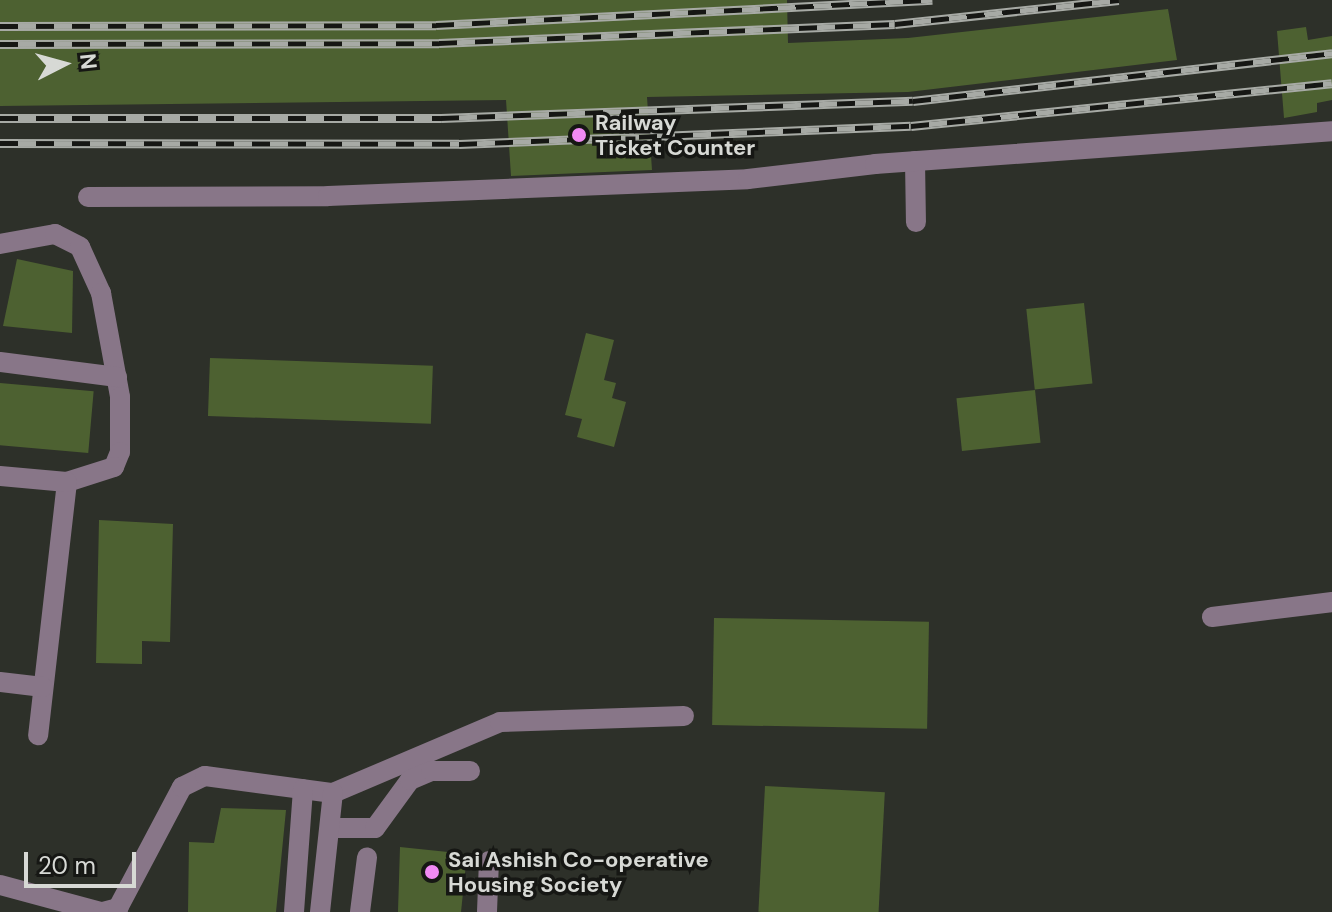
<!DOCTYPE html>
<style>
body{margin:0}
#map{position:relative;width:1332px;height:912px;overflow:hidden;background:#2d3029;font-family:"DM Sans",sans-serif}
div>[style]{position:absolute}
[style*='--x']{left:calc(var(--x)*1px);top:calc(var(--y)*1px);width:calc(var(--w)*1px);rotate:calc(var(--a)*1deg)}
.building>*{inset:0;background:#4d6131;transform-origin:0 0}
.minor>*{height:20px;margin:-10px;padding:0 10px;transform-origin:10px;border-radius:10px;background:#887688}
.rail>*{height:9px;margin-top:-4.5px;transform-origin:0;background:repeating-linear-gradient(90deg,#161714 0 18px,#a7aaa5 0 36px);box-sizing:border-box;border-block:2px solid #a7aaa5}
.dots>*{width:22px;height:22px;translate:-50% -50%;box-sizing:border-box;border:4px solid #161714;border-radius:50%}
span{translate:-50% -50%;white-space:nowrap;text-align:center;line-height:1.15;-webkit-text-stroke:7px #161714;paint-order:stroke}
.poi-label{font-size:22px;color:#d7d9d5;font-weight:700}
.left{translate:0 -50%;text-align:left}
.north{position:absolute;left:24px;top:24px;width:80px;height:80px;-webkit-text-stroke:6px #161714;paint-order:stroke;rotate:84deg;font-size:22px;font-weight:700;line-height:32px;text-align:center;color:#d7d9d5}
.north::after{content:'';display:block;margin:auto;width:28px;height:36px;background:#d7d9d5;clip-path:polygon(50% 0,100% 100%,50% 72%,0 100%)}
.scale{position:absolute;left:24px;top:852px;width:112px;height:36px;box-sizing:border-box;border:4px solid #d7d9d5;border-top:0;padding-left:10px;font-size:24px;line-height:28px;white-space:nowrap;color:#d7d9d5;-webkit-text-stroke:6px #161714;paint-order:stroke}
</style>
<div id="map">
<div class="building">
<div style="clip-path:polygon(0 0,787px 0,788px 43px,908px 38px,1168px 9px,1177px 60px,908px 92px,647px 97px,652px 170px,511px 176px,506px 100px,0 106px)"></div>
<div style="clip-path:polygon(1306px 27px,1308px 40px,1332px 36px,1332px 100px,1317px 103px,1317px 112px,1284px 118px,1277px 31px)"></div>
<div style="clip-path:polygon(17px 259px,73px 271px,72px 333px,3px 326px)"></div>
<div style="left:1084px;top:303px;width:81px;height:58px;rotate:84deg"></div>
<div style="clip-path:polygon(586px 333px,614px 340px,604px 380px,616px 383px,612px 398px,626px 402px,614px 447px,577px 437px,582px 419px,565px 415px)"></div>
<div style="left:210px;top:358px;width:223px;height:58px;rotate:2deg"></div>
<div style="left:0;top:383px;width:94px;height:62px;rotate:5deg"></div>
<div style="left:1035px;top:390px;width:53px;height:79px;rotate:84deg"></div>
<div style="clip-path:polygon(99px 520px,173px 524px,170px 642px,142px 641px,142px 664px,96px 663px)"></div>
<div style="left:714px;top:618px;width:215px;height:107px;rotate:1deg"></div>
<div style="left:765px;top:786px;width:120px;height:126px;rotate:3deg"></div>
<div style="clip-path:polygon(221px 808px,286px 810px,276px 912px,188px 912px,189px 842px,214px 843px)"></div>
<div style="clip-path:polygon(400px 847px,467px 854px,461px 912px,398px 912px)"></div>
</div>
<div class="minor">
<div style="--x:915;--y:161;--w:61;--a:89.1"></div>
<div style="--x:88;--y:197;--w:240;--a:-0.2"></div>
<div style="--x:328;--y:196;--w:420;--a:-2.3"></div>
<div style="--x:748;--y:179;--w:128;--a:-6.7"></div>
<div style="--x:875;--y:164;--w:458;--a:-4.1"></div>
<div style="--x:0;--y:244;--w:56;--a:-10.3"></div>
<div style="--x:55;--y:234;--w:28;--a:27"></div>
<div style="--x:80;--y:247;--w:51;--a:65.5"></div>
<div style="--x:101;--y:293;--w:106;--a:79.6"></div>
<div style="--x:120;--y:397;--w:55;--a:90"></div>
<div style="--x:120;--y:452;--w:16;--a:112"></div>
<div style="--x:114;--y:467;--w:49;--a:162.3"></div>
<div style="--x:67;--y:482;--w:255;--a:96.5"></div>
<div style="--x:0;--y:362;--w:118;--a:7.3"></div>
<div style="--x:0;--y:476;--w:67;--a:5.1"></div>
<div style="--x:1212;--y:617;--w:121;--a:-7.1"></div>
<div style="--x:0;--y:682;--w:43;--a:6.6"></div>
<div style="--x:333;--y:793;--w:181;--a:-23"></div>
<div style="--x:500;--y:722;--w:184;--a:-1.9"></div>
<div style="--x:330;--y:828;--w:45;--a:0"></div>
<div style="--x:375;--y:828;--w:59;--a:-53.9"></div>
<div style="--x:410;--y:780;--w:23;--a:-23"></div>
<div style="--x:431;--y:771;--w:39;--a:0"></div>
<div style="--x:0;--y:885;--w:105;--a:15"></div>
<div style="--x:103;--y:912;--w:16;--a:-15"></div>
<div style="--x:118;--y:908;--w:137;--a:-62.1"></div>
<div style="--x:182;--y:787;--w:25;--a:-26"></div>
<div style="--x:205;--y:776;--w:129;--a:7.6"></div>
<div style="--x:294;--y:912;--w:123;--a:-85.8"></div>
<div style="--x:320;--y:912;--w:120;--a:-83.8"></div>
<div style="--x:360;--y:912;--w:55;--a:-82.7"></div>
<div style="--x:487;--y:912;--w:51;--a:-87.8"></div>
</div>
<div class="rail">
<div style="--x:0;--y:26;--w:436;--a:-0.1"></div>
<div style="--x:436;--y:25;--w:497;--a:-2.9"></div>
<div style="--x:0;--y:44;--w:439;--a:-0.1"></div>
<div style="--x:439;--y:43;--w:456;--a:-2.4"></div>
<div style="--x:895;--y:24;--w:225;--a:-6.1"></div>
<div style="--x:0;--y:118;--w:441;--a:0"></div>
<div style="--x:441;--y:118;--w:472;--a:-2.1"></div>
<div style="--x:913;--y:101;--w:422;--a:-6.5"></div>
<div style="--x:0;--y:143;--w:459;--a:0.1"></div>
<div style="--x:459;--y:144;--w:452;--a:-2.3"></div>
<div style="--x:911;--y:126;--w:423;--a:-5.8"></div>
</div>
<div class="dots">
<div style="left:579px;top:135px;background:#f18af4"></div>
<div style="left:432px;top:872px;background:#f18af4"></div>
</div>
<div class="poi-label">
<span class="left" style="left:595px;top:135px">Railway<br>Ticket Counter</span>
<span class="left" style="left:448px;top:872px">Sai Ashish Co-operative<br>Housing Society</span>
</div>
<div class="north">N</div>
<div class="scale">20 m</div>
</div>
